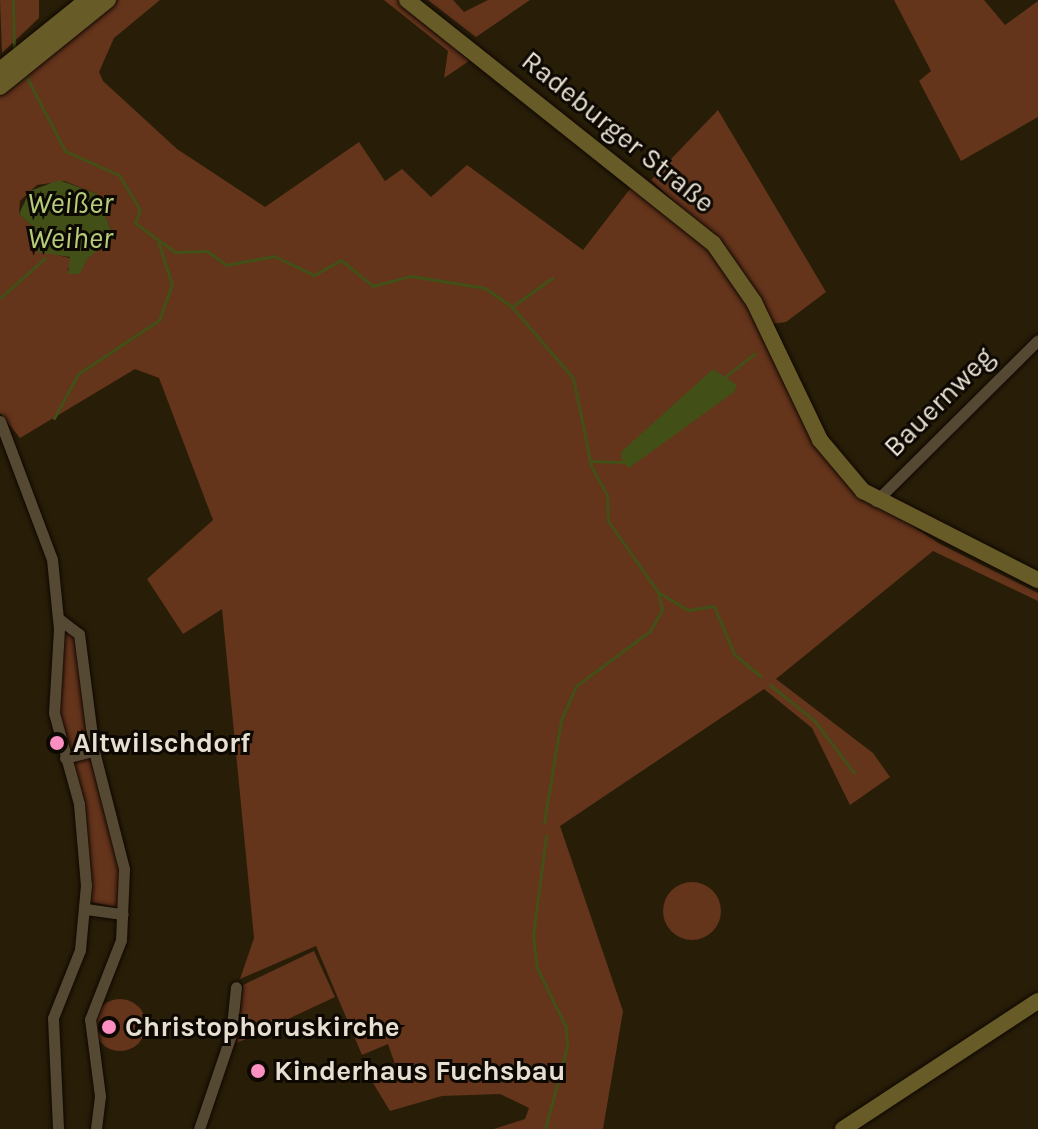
<!DOCTYPE html>
<meta charset="utf-8">
<style>
body{margin:0}
#map{position:relative;width:1038px;height:1129px;overflow:hidden;background:#281e08;font-family:Karla,sans-serif}
div>[style]{position:absolute}
[style*='--x']{left:calc(var(--x)*1px);top:calc(var(--y)*1px);width:calc(var(--w)*1px);rotate:calc(var(--a)*1deg)}
.green>*{inset:0;background:#64341b}
.round{border-radius:50%}
.water>*{inset:0;background:#425018}
.stream>*{height:3px;margin:-1.5px;padding:0 1.5px;transform-origin:1.5px;border-radius:1.5px;background:#425018}
.roads{filter:drop-shadow(0 0 2px #100700) drop-shadow(0 0 2px #100700)}
.street>*{height:11px;margin:-5.5px;padding:0 5.5px;transform-origin:5.5px;border-radius:5.5px;background:#554933}
.secondary>*{height:16px;margin:-8px;padding:0 8px;transform-origin:8px;border-radius:8px;background:#675b28}
.dots>*{width:22px;height:22px;translate:-50% -50%;box-sizing:border-box;border:4px solid #0d0902;border-radius:50%}
span{translate:-50% -50%;white-space:nowrap;text-align:center;line-height:1.15;-webkit-text-stroke:6px #0d0902;paint-order:stroke}
.street-label{font-size:28px;color:#e6dfd2}
.poi-label{font-size:28px;color:#e6dfd2;font-weight:700}
.left{translate:0 -50%;text-align:left}
.water-label{font-size:30px;color:#b5cc7a;font-style:italic}
</style>
<div id="map">
<div class="green">
<div style="clip-path:polygon(0 0,39px 0,39px 18px,2px 53px)"></div>
<div style="clip-path:polygon(evenodd,117px 0,160px 0,114px 38px,99px 72px,103px 81px,177px 149px,265px 207px,359px 142px,385px 181px,402px 169px,431px 197px,467px 165px,583px 250px,633px 185px,688px 224px,741px 291px,824px 456px,847px 484px,940px 544px,1038px 593px,1038px 601px,933px 551px,776px 679px,873px 753px,890px 777px,850px 805px,812px 728px,764px 689px,560px 826px,623px 1011px,603px 1129px,494px 1129px,525px 1119px,529px 1108px,500px 1094px,442px 1096px,390px 1111px,373px 1083px,396px 1067px,388px 1044px,362px 1055px,316px 946px,240px 979px,254px 938px,222px 609px,183px 634px,147px 579px,213px 520px,159px 378px,135px 369px,20px 438px,0 413px,0 94px,117px 0,64px 181px,97px 194px,114px 238px,67px 271px,73px 259px,36px 249px,35px 229px,19px 214px,20px 201px,37px 185px,64px 181px)"></div>
<div style="clip-path:polygon(384px 0,400px 0,469px 61px,444px 78px,448px 51px)"></div>
<div style="clip-path:polygon(428px 0,453px 0,464px 12px,488px 0,530px 0,476px 37px)"></div>
<div style="clip-path:polygon(894px 0,984px 0,1005px 25px,1038px 1px,1038px 117px,961px 161px,919px 81px,931px 71px)"></div>
<div style="clip-path:polygon(718px 110px,826px 292px,786px 322px,771px 324px,716px 240px,651px 180px)"></div>
<div style="clip-path:polygon(63px 628px,76px 640px,90px 747px,69px 754px,59px 718px)"></div>
<div style="clip-path:polygon(91px 754px,120px 869px,120px 908px,91px 902px,71px 760px)"></div>
<div class="round" style="left:663px;top:882px;width:58px;height:58px"></div>
<div style="clip-path:polygon(314px 951px,335px 997px,237px 1043px,243px 985px)"></div>
<div class="round" style="left:94px;top:999px;width:52px;height:52px"></div>
</div>
<div class="water">
<div style="clip-path:polygon(59px 180px,97px 194px,114px 238px,87px 259px,80px 274px,68px 274px,70px 257px,36px 252px,35px 229px,19px 214px,30px 191px)"></div>
<div style="clip-path:polygon(713px 369px,737px 385px,734px 392px,629px 468px,622px 462px,621px 452px)"></div>
</div>
<div class="stream">
<div style="--x:13;--y:0;--w:49;--a:88.8"></div>
<div style="--x:26;--y:76;--w:85;--a:62.5"></div>
<div style="--x:65;--y:151;--w:59;--a:24"></div>
<div style="--x:119;--y:175;--w:41;--a:59"></div>
<div style="--x:140;--y:210;--w:14;--a:111"></div>
<div style="--x:135;--y:223;--w:49;--a:35.9"></div>
<div style="--x:175;--y:252;--w:32;--a:-2"></div>
<div style="--x:207;--y:251;--w:24;--a:36"></div>
<div style="--x:226;--y:265;--w:49;--a:-10.6"></div>
<div style="--x:274;--y:256;--w:44;--a:25.4"></div>
<div style="--x:314;--y:275;--w:31;--a:-29"></div>
<div style="--x:341;--y:260;--w:41;--a:39.1"></div>
<div style="--x:373;--y:286;--w:39;--a:-15"></div>
<div style="--x:411;--y:276;--w:75;--a:9.2"></div>
<div style="--x:485;--y:288;--w:33;--a:35"></div>
<div style="--x:512;--y:307;--w:94;--a:49.3"></div>
<div style="--x:573;--y:378;--w:90;--a:78.4"></div>
<div style="--x:591;--y:466;--w:33;--a:61"></div>
<div style="--x:607;--y:495;--w:26;--a:88"></div>
<div style="--x:608;--y:521;--w:87;--a:54.8"></div>
<div style="--x:658;--y:592;--w:18;--a:77"></div>
<div style="--x:662;--y:610;--w:24;--a:120"></div>
<div style="--x:650;--y:631;--w:92;--a:143.4"></div>
<div style="--x:576;--y:686;--w:37;--a:114"></div>
<div style="--x:561;--y:720;--w:104;--a:99.4"></div>
<div style="--x:0;--y:298;--w:60;--a:-41.6"></div>
<div style="--x:513;--y:306;--w:48;--a:-35.7"></div>
<div style="--x:726;--y:376;--w:36;--a:-38"></div>
<div style="--x:54;--y:418;--w:50;--a:-61.4"></div>
<div style="--x:78;--y:374;--w:97;--a:-33.7"></div>
<div style="--x:159;--y:320;--w:37;--a:-70"></div>
<div style="--x:172;--y:285;--w:46;--a:-107.7"></div>
<div style="--x:591;--y:461;--w:31;--a:2"></div>
<div style="--x:658;--y:592;--w:35;--a:31"></div>
<div style="--x:688;--y:610;--w:26;--a:-9"></div>
<div style="--x:714;--y:606;--w:52;--a:67.4"></div>
<div style="--x:734;--y:654;--w:35;--a:40"></div>
<div style="--x:770;--y:685;--w:56;--a:38.5"></div>
<div style="--x:814;--y:720;--w:66;--a:53"></div>
<div style="--x:545;--y:1129;--w:85;--a:-75"></div>
<div style="--x:567;--y:1047;--w:20;--a:-93"></div>
<div style="--x:566;--y:1027;--w:66;--a:-116.2"></div>
<div style="--x:537;--y:968;--w:33;--a:-97"></div>
<div style="--x:533;--y:935;--w:100;--a:-82.5"></div>
</div>
<div class="roads">
<div class="street">
<div style="--x:0;--y:421;--w:147;--a:69.4"></div>
<div style="--x:52;--y:559;--w:70;--a:84.3"></div>
<div style="--x:59;--y:629;--w:84;--a:93.4"></div>
<div style="--x:54;--y:713;--w:94;--a:74.6"></div>
<div style="--x:79;--y:804;--w:81;--a:85.1"></div>
<div style="--x:86;--y:885;--w:65;--a:95.3"></div>
<div style="--x:80;--y:950;--w:73;--a:111.7"></div>
<div style="--x:53;--y:1018;--w:111;--a:87.4"></div>
<div style="--x:876;--y:501;--w:228;--a:-44.8"></div>
<div style="--x:59;--y:619;--w:25;--a:37"></div>
<div style="--x:79;--y:634;--w:118;--a:82.7"></div>
<div style="--x:94;--y:751;--w:122;--a:75.7"></div>
<div style="--x:124;--y:869;--w:71;--a:92.4"></div>
<div style="--x:121;--y:940;--w:85;--a:111.4"></div>
<div style="--x:90;--y:1019;--w:78;--a:82.6"></div>
<div style="--x:100;--y:1096;--w:33;--a:97"></div>
<div style="--x:65;--y:758;--w:30;--a:-14"></div>
<div style="--x:86;--y:909;--w:37;--a:8"></div>
<div style="--x:199;--y:1129;--w:99;--a:-71.2"></div>
<div style="--x:231;--y:1035;--w:48;--a:-84.1"></div>
</div>
<div class="secondary">
<div style="--x:407;--y:0;--w:391;--a:38.5"></div>
<div style="--x:713;--y:243;--w:72;--a:55.2"></div>
<div style="--x:754;--y:302;--w:153;--a:64.4"></div>
<div style="--x:820;--y:440;--w:67;--a:49.9"></div>
<div style="--x:863;--y:491;--w:196;--a:27"></div>
<div style="--x:0;--y:70;--w:112;--a:-38.8"></div>
<div style="--x:0;--y:87;--w:139;--a:-38.9"></div>
<div style="--x:843;--y:1129;--w:233;--a:-33.3"></div>
</div>
</div>
<div class="dots">
<div style="left:57px;top:743px;background:#fc8fc2"></div>
<div style="left:109px;top:1027px;background:#fc8fc2"></div>
<div style="left:258px;top:1071px;background:#fc8fc2"></div>
</div>
<div class="street-label">
<span style="left:618px;top:132px;rotate:39deg">Radeburger Straße</span>
<span style="left:939px;top:402px;rotate:-45deg">Bauernweg</span>
</div>
<div class="poi-label">
<span class="left" style="left:73px;top:743px">Altwilschdorf</span>
<span class="left" style="left:125px;top:1027px">Christophoruskirche</span>
<span class="left" style="left:274px;top:1071px">Kinderhaus Fuchsbau</span>
</div>
<div class="water-label">
<span style="left:70px;top:220px">Weißer<br>Weiher</span>
</div>
</div>
